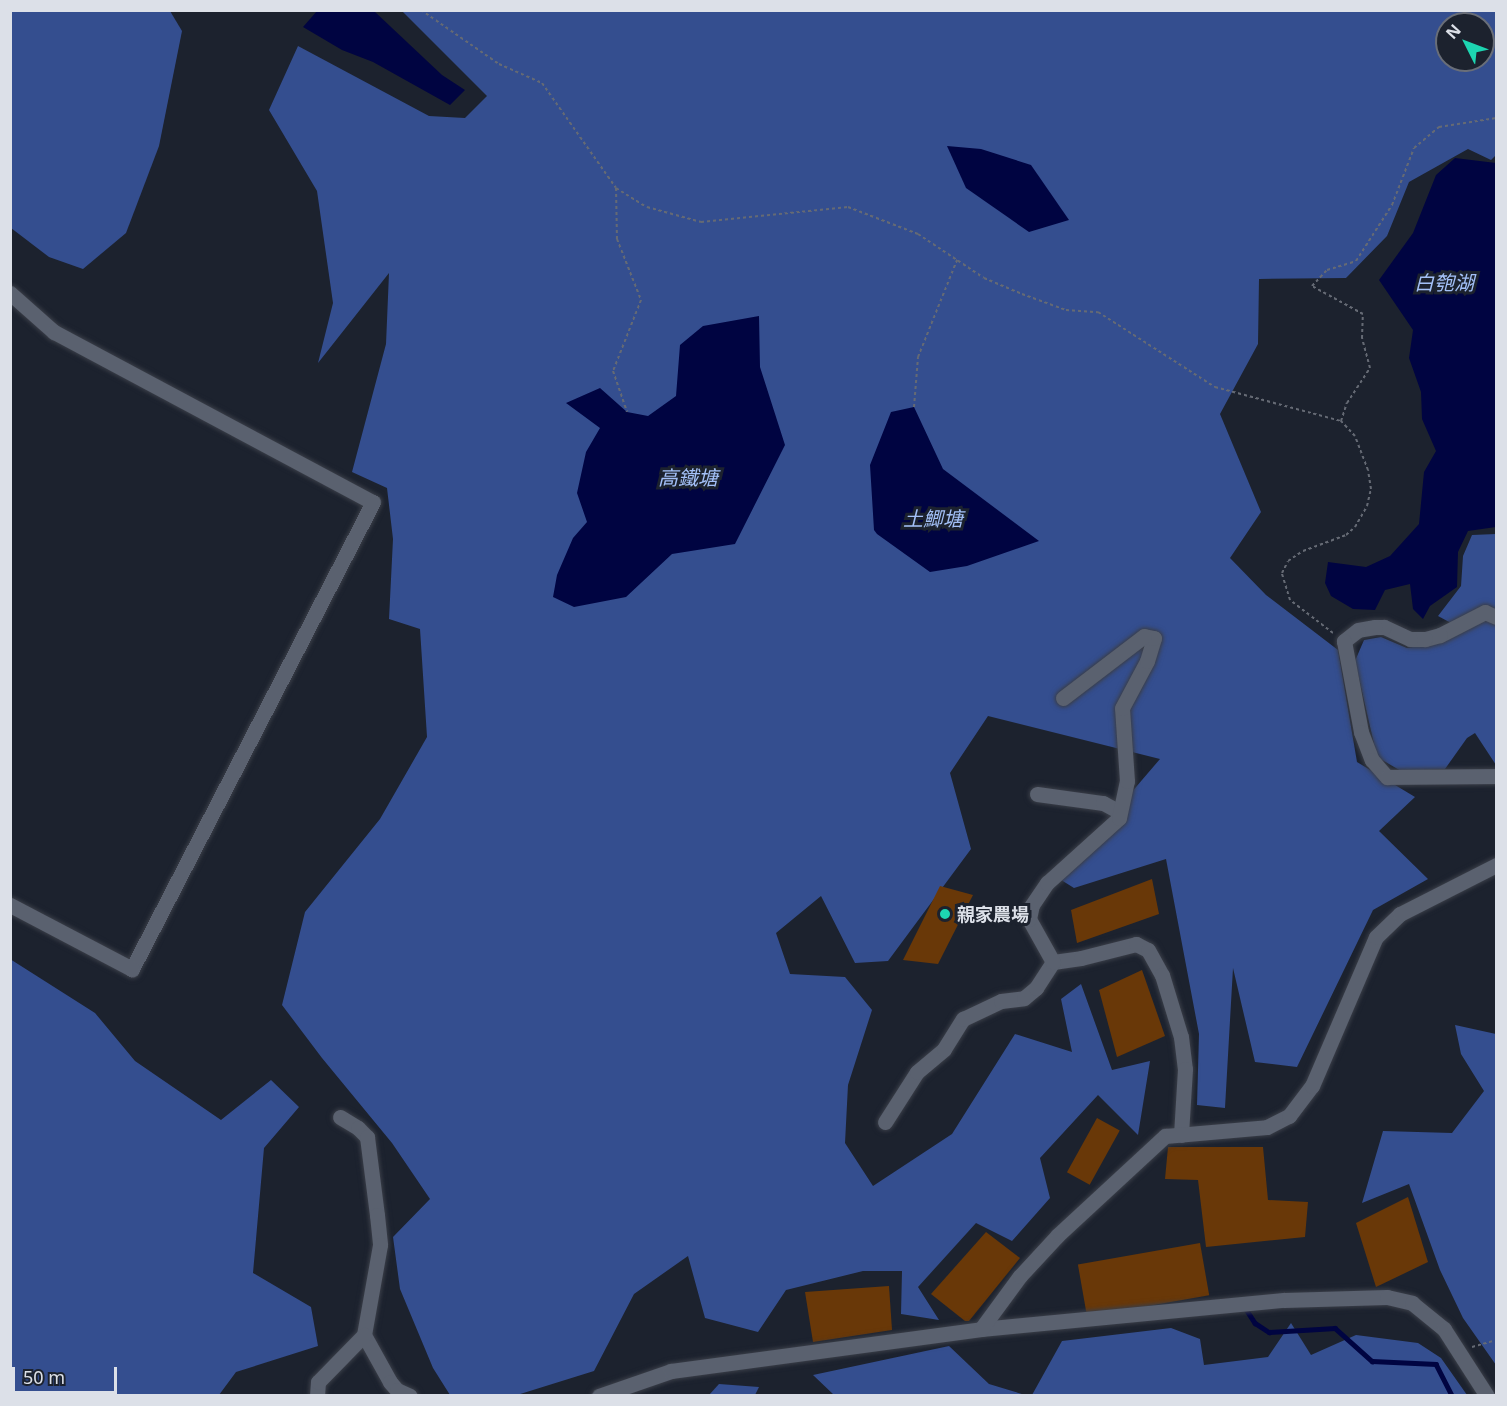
<!DOCTYPE html>
<meta charset="utf-8">
<style>
body{margin:0}
#map{position:relative;width:1507px;height:1406px;overflow:hidden;background:#1c222e;font-family:"Noto Sans","Noto Sans TC",sans-serif}
div>[style]{position:absolute}
[style*='--x']{left:calc(var(--x)*1px);top:calc(var(--y)*1px);width:calc(var(--w)*1px);rotate:calc(var(--a)*1deg)}
.forest>*{inset:0;background:#344e8f}
.water>*{inset:0;background:#000441}
.stream>*{height:4.5px;margin:-2.25px;padding:0 2.25px;transform-origin:2.25px;border-radius:2.25px;background:#000441}
.building>*{inset:0;background:#693808;transform-origin:0 0}
.path>*{height:2px;margin-top:-1px;transform-origin:0;background:repeating-linear-gradient(90deg,#656a74 0 3px,transparent 0 6px)}
.roads{filter:drop-shadow(0 0 2px #3a3e48) drop-shadow(0 0 2px #3a3e48)}
.minor>*{height:15px;margin:-7.5px;padding:0 7.5px;transform-origin:7.5px;border-radius:7.5px;background:#5a616f}
.dots>*{width:16px;height:16px;translate:-50% -50%;box-sizing:border-box;border:3px solid #1c222e;border-radius:50%}
span{translate:-50% -50%;white-space:nowrap;text-align:center;line-height:1.15;-webkit-text-stroke:6px #1c222e;paint-order:stroke}
.poi-label{font-size:18px;color:#dce0e8;font-weight:700}
.left{translate:0 -50%;text-align:left}
.water-label{font-size:20px;color:#a3c0f7;font-style:italic}
.frame{position:absolute;inset:0;border:12px solid #dce0e8;pointer-events:none}
.north{position:absolute;left:1435px;top:12px;width:60px;height:60px;box-sizing:border-box;background:#1c222e;border:2px solid #696e78;border-radius:50%;rotate:312deg;font-size:16px;font-weight:700;line-height:24px;text-align:center;color:#dce0e8}
.north::after{content:'';display:block;margin:auto;width:21px;height:27px;background:#1dd5b1;clip-path:polygon(50% 0,100% 100%,50% 72%,0 100%)}
.scale{position:absolute;left:12px;top:1367px;width:105px;height:27px;box-sizing:border-box;border:3px solid #dce0e8;border-top:0;padding-left:8px;font-size:18px;line-height:21px;white-space:nowrap;color:#dce0e8;-webkit-text-stroke:4px #1c222e;paint-order:stroke}
</style>
<div id="map">
<div class="forest">
<div style="clip-path:polygon(11px 10px,170px 11px,182px 31px,159px 146px,126px 233px,83px 269px,49px 257px,11px 228px)"></div>
<div style="clip-path:polygon(evenodd,402px 11px,1496px 11px,1496px 155px,1491px 160px,1468px 149px,1409px 182px,1387px 236px,1346px 278px,1259px 279px,1258px 344px,1220px 414px,1261px 512px,1230px 558px,1266px 595px,1338px 650px,1357px 762px,1415px 797px,1379px 831px,1428px 879px,1373px 910px,1297px 1067px,1255px 1062px,1233px 968px,1225px 1108px,1197px 1105px,1199px 1034px,1166px 859px,1074px 888px,1058px 878px,1160px 759px,988px 716px,950px 773px,971px 849px,888px 961px,855px 963px,821px 896px,776px 933px,790px 974px,845px 977px,872px 1010px,848px 1085px,845px 1143px,873px 1186px,952px 1134px,1015px 1034px,1072px 1052px,1061px 999px,1081px 984px,1112px 1070px,1150px 1061px,1138px 1135px,1098px 1095px,1040px 1158px,1050px 1198px,1012px 1241px,976px 1223px,918px 1287px,939px 1320px,901px 1314px,902px 1271px,863px 1271px,786px 1290px,758px 1332px,705px 1318px,688px 1256px,634px 1294px,594px 1371px,517px 1395px,450px 1395px,433px 1368px,400px 1289px,393px 1237px,430px 1199px,392px 1143px,322px 1058px,282px 1005px,305px 912px,380px 819px,427px 737px,420px 629px,389px 619px,393px 539px,387px 488px,352px 472px,386px 344px,389px 273px,318px 363px,333px 303px,317px 191px,269px 110px,298px 46px,429px 116px,465px 118px,487px 96px,402px 11px,1447px 24px,1483px 24px,1483px 60px,1447px 60px,1447px 24px)"></div>
<div style="clip-path:polygon(1496px 534px,1496px 765px,1475px 733px,1467px 738px,1445px 769px,1401px 771px,1377px 757px,1355px 661px,1364px 640px,1381px 637px,1407px 648px,1430px 644px,1464px 630px,1438px 616px,1461px 586px,1463px 556px,1472px 535px)"></div>
<div style="clip-path:polygon(10px 959px,95px 1013px,135px 1061px,221px 1120px,271px 1080px,299px 1107px,264px 1148px,253px 1273px,311px 1307px,318px 1346px,236px 1372px,219px 1395px,11px 1395px)"></div>
<div style="clip-path:polygon(1455px 1025px,1496px 1034px,1496px 1365px,1463px 1318px,1440px 1270px,1409px 1184px,1362px 1203px,1383px 1131px,1452px 1133px,1484px 1091px,1461px 1054px)"></div>
<div style="clip-path:polygon(1291px 1323px,1311px 1355px,1356px 1335px,1418px 1343px,1441px 1358px,1467px 1395px,1032px 1395px,1062px 1341px,1171px 1328px,1200px 1339px,1204px 1365px,1268px 1357px)"></div>
<div style="clip-path:polygon(949px 1346px,989px 1384px,1025px 1395px,834px 1395px,813px 1375px)"></div>
<div style="clip-path:polygon(719px 1384px,759px 1387px,755px 1395px,709px 1395px)"></div>
</div>
<div class="water">
<div style="clip-path:polygon(317px 11px,374px 11px,442px 75px,465px 90px,450px 105px,373px 62px,342px 50px,303px 27px)"></div>
<div style="clip-path:polygon(947px 146px,981px 149px,1031px 165px,1069px 220px,1029px 232px,966px 188px)"></div>
<div style="clip-path:polygon(1455px 158px,1496px 163px,1496px 527px,1468px 531px,1458px 552px,1457px 587px,1430px 606px,1423px 619px,1413px 609px,1410px 584px,1385px 590px,1375px 610px,1353px 609px,1331px 596px,1325px 583px,1328px 562px,1366px 567px,1390px 556px,1419px 524px,1424px 472px,1436px 451px,1422px 419px,1421px 392px,1409px 358px,1413px 330px,1379px 280px,1413px 233px,1436px 175px)"></div>
<div style="clip-path:polygon(759px 316px,760px 367px,785px 445px,735px 544px,672px 554px,626px 597px,574px 607px,553px 597px,557px 575px,573px 538px,587px 522px,577px 493px,586px 452px,600px 428px,566px 403px,600px 388px,627px 412px,648px 416px,676px 396px,680px 345px,703px 326px)"></div>
<div style="clip-path:polygon(914px 407px,943px 469px,1039px 541px,967px 566px,930px 572px,877px 534px,874px 530px,870px 465px,891px 412px)"></div>
</div>
<div class="stream">
<div style="--x:1246;--y:1309;--w:17;--a:57"></div>
<div style="--x:1255;--y:1323;--w:17;--a:33"></div>
<div style="--x:1269;--y:1332;--w:66;--a:-3.5"></div>
<div style="--x:1335;--y:1328;--w:50;--a:41.7"></div>
<div style="--x:1372;--y:1361;--w:64;--a:2.7"></div>
<div style="--x:1436;--y:1364;--w:36;--a:63"></div>
</div>
<div class="building">
<div style="clip-path:polygon(1152px 879px,1159px 914px,1077px 943px,1071px 910px)"></div>
<div style="clip-path:polygon(940px 886px,973px 895px,938px 964px,903px 960px)"></div>
<div style="clip-path:polygon(1142px 970px,1165px 1036px,1117px 1057px,1099px 990px)"></div>
<div style="left:1097px;top:1118px;width:26px;height:62px;rotate:29deg"></div>
<div style="clip-path:polygon(1168px 1147px,1263px 1147px,1268px 1200px,1308px 1202px,1305px 1237px,1206px 1247px,1198px 1180px,1165px 1179px)"></div>
<div style="clip-path:polygon(1408px 1197px,1428px 1262px,1376px 1287px,1356px 1223px)"></div>
<div style="clip-path:polygon(986px 1232px,1020px 1258px,969px 1321px,965px 1321px,931px 1294px)"></div>
<div style="left:1200px;top:1243px;width:53px;height:124px;rotate:80deg"></div>
<div style="clip-path:polygon(889px 1286px,892px 1330px,813px 1342px,805px 1292px)"></div>
</div>
<div class="path">
<div style="--x:421;--y:10;--w:95;--a:34.7"></div>
<div style="--x:499;--y:64;--w:47;--a:23.8"></div>
<div style="--x:542;--y:83;--w:128;--a:54.8"></div>
<div style="--x:616;--y:188;--w:36;--a:32"></div>
<div style="--x:647;--y:207;--w:56;--a:15.5"></div>
<div style="--x:701;--y:222;--w:148;--a:-5.8"></div>
<div style="--x:848;--y:207;--w:75;--a:21.1"></div>
<div style="--x:918;--y:234;--w:79;--a:33.7"></div>
<div style="--x:984;--y:278;--w:41;--a:22.8"></div>
<div style="--x:1022;--y:294;--w:47;--a:20"></div>
<div style="--x:1066;--y:310;--w:32;--a:4"></div>
<div style="--x:1098;--y:312;--w:139;--a:32.7"></div>
<div style="--x:1215;--y:387;--w:131;--a:15.1"></div>
<div style="--x:616;--y:188;--w:51;--a:88.9"></div>
<div style="--x:617;--y:239;--w:66;--a:68.5"></div>
<div style="--x:641;--y:300;--w:76;--a:111.5"></div>
<div style="--x:613;--y:371;--w:43;--a:71.1"></div>
<div style="--x:914;--y:407;--w:50;--a:-85.4"></div>
<div style="--x:918;--y:357;--w:105;--a:-68.1"></div>
<div style="--x:1333;--y:633;--w:54;--a:-142.5"></div>
<div style="--x:1290;--y:600;--w:28;--a:-107"></div>
<div style="--x:1282;--y:573;--w:13;--a:-63"></div>
<div style="--x:1288;--y:561;--w:18;--a:-34"></div>
<div style="--x:1303;--y:551;--w:46;--a:-20.4"></div>
<div style="--x:1346;--y:535;--w:12;--a:-42"></div>
<div style="--x:1355;--y:527;--w:24;--a:-60"></div>
<div style="--x:1367;--y:506;--w:17;--a:-77"></div>
<div style="--x:1371;--y:489;--w:19;--a:-99"></div>
<div style="--x:1368;--y:470;--w:36;--a:-111"></div>
<div style="--x:1355;--y:436;--w:21;--a:-133"></div>
<div style="--x:1341;--y:421;--w:19;--a:-72"></div>
<div style="--x:1347;--y:403;--w:42;--a:-56.7"></div>
<div style="--x:1370;--y:368;--w:31;--a:-105"></div>
<div style="--x:1362;--y:338;--w:24;--a:-88"></div>
<div style="--x:1363;--y:314;--w:58;--a:-151.2"></div>
<div style="--x:1312;--y:286;--w:22;--a:-47"></div>
<div style="--x:1327;--y:270;--w:30;--a:-17"></div>
<div style="--x:1356;--y:261;--w:67;--a:-57.3"></div>
<div style="--x:1392;--y:205;--w:61;--a:-68.9"></div>
<div style="--x:1414;--y:148;--w:33;--a:-40"></div>
<div style="--x:1439;--y:127;--w:58;--a:-9"></div>
<div style="--x:1472;--y:1347;--w:25;--a:-16"></div>
</div>
<div class="roads">
<div class="minor">
<div style="--x:10;--y:293;--w:59;--a:41.6"></div>
<div style="--x:54;--y:332;--w:361;--a:28.1"></div>
<div style="--x:373;--y:502;--w:526;--a:117.3"></div>
<div style="--x:132;--y:969;--w:138;--a:-152.3"></div>
<div style="--x:1496;--y:617;--w:12;--a:-156"></div>
<div style="--x:1485;--y:612;--w:51;--a:152.9"></div>
<div style="--x:1440;--y:635;--w:16;--a:165"></div>
<div style="--x:1425;--y:639;--w:15;--a:180"></div>
<div style="--x:1410;--y:639;--w:29;--a:-155"></div>
<div style="--x:1384;--y:627;--w:9;--a:180"></div>
<div style="--x:1375;--y:627;--w:17;--a:170"></div>
<div style="--x:1358;--y:630;--w:18;--a:142"></div>
<div style="--x:1344;--y:641;--w:93;--a:79.4"></div>
<div style="--x:1361;--y:732;--w:30;--a:69"></div>
<div style="--x:1372;--y:760;--w:23;--a:49"></div>
<div style="--x:1387;--y:777;--w:109;--a:-0.5"></div>
<div style="--x:1037;--y:794;--w:67;--a:7.8"></div>
<div style="--x:1103;--y:803;--w:19;--a:28"></div>
<div style="--x:1053;--y:962;--w:28;--a:-8"></div>
<div style="--x:1081;--y:958;--w:57;--a:-14.3"></div>
<div style="--x:1136;--y:944;--w:13;--a:27"></div>
<div style="--x:1148;--y:950;--w:29;--a:61"></div>
<div style="--x:1162;--y:975;--w:65;--a:73"></div>
<div style="--x:1181;--y:1037;--w:32;--a:83"></div>
<div style="--x:1185;--y:1069;--w:66;--a:93.5"></div>
<div style="--x:340;--y:1117;--w:21;--a:31"></div>
<div style="--x:358;--y:1128;--w:13;--a:45"></div>
<div style="--x:367;--y:1137;--w:79;--a:82.7"></div>
<div style="--x:377;--y:1215;--w:30;--a:84"></div>
<div style="--x:380;--y:1245;--w:91;--a:100.1"></div>
<div style="--x:364;--y:1335;--w:54;--a:61"></div>
<div style="--x:390;--y:1382;--w:11;--a:49"></div>
<div style="--x:397;--y:1390;--w:14;--a:25"></div>
<div style="--x:885;--y:1122;--w:59;--a:-57.4"></div>
<div style="--x:917;--y:1072;--w:35;--a:-40"></div>
<div style="--x:944;--y:1049;--w:36;--a:-58"></div>
<div style="--x:963;--y:1019;--w:42;--a:-25.3"></div>
<div style="--x:1001;--y:1001;--w:23;--a:-7"></div>
<div style="--x:1024;--y:998;--w:16;--a:-40"></div>
<div style="--x:1036;--y:988;--w:31;--a:-57"></div>
<div style="--x:1053;--y:962;--w:49;--a:-119.2"></div>
<div style="--x:1029;--y:919;--w:14;--a:-78"></div>
<div style="--x:1032;--y:905;--w:27;--a:-56"></div>
<div style="--x:1047;--y:883;--w:97;--a:-42.1"></div>
<div style="--x:1119;--y:818;--w:38;--a:-78"></div>
<div style="--x:1127;--y:781;--w:73;--a:-93.9"></div>
<div style="--x:1122;--y:708;--w:53;--a:-62"></div>
<div style="--x:1147;--y:661;--w:24;--a:-73"></div>
<div style="--x:1154;--y:638;--w:10;--a:-169"></div>
<div style="--x:1144;--y:636;--w:102;--a:142.6"></div>
<div style="--x:981;--y:1329;--w:304;--a:-5.5"></div>
<div style="--x:1284;--y:1300;--w:103;--a:-1.7"></div>
<div style="--x:1387;--y:1297;--w:26;--a:13"></div>
<div style="--x:1412;--y:1303;--w:41;--a:39.1"></div>
<div style="--x:1444;--y:1329;--w:80;--a:57.3"></div>
<div style="--x:317;--y:1396;--w:14;--a:-86"></div>
<div style="--x:318;--y:1382;--w:66;--a:-45.6"></div>
<div style="--x:599;--y:1396;--w:76;--a:-19.1"></div>
<div style="--x:671;--y:1371;--w:313;--a:-7.7"></div>
<div style="--x:981;--y:1329;--w:66;--a:-53.7"></div>
<div style="--x:1020;--y:1276;--w:56;--a:-47.2"></div>
<div style="--x:1058;--y:1235;--w:146;--a:-42.8"></div>
<div style="--x:1165;--y:1136;--w:102;--a:-5"></div>
<div style="--x:1267;--y:1127;--w:25;--a:-27"></div>
<div style="--x:1289;--y:1116;--w:38;--a:-53"></div>
<div style="--x:1312;--y:1086;--w:162;--a:-66.8"></div>
<div style="--x:1376;--y:937;--w:33;--a:-44"></div>
<div style="--x:1400;--y:914;--w:108;--a:-27"></div>
</div>
</div>
<div class="dots">
<div style="left:945px;top:914px;background:#1dd5b1"></div>
</div>
<div class="poi-label">
<span class="left" style="left:957px;top:914px">親家農場</span>
</div>
<div class="water-label">
<span style="left:1444px;top:282px">白匏湖</span>
<span style="left:688px;top:477px">高鐵塘</span>
<span style="left:933px;top:518px">土鯽塘</span>
</div>
<div class="frame"></div>
<div class="north">N</div>
<div class="scale">50 m</div>
</div>
